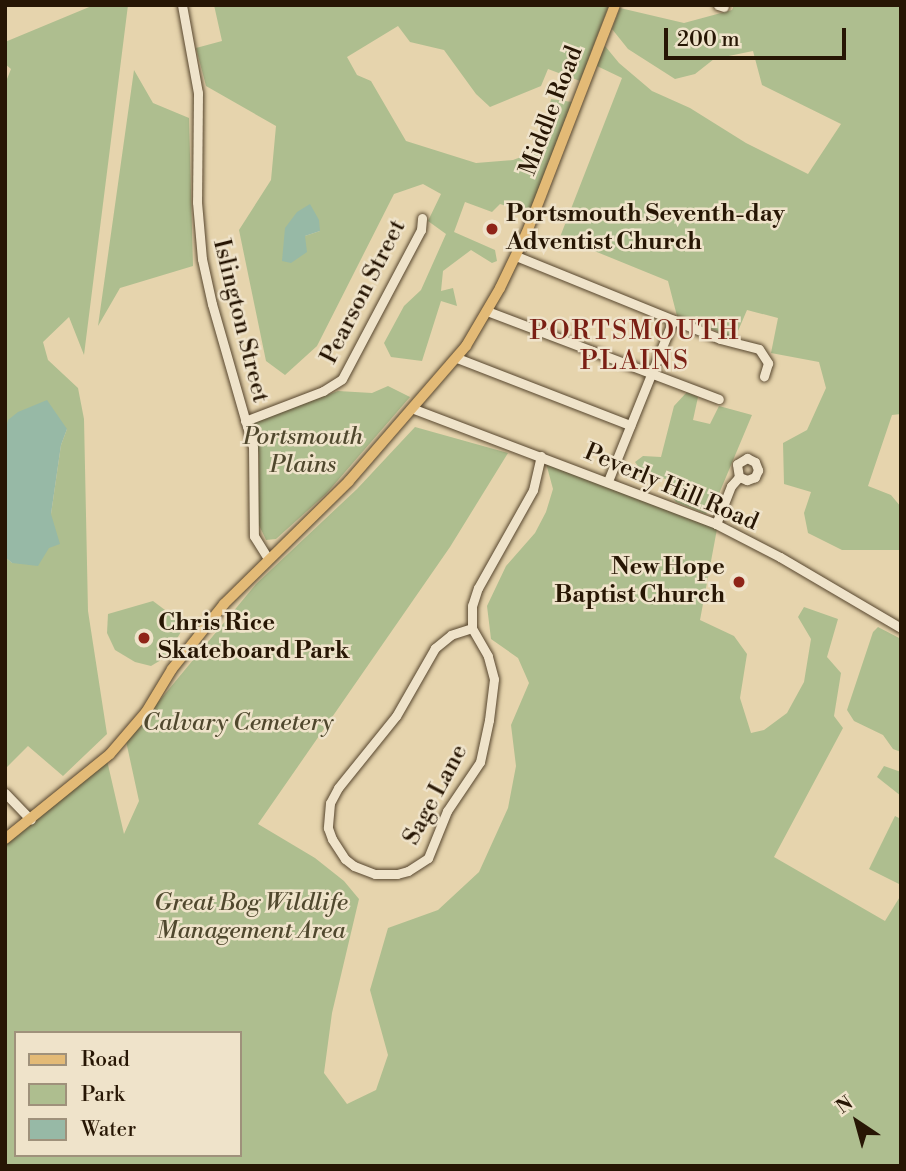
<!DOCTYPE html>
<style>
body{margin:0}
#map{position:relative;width:906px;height:1171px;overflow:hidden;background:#e6d4ad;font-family:"Libre Bodoni",serif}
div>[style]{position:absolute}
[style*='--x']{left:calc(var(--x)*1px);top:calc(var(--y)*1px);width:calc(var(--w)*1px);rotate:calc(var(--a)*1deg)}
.green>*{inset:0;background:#aebe8f}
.water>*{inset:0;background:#97b9a6}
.roads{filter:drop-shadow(0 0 2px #57462e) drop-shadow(0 0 2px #57462e)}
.minor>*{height:9px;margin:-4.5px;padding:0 4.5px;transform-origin:4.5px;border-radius:4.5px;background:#efe3ca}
.major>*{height:10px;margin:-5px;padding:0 5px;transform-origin:5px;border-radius:5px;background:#e3ba76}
.dots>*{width:19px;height:19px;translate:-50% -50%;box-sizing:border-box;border:4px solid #efe3ca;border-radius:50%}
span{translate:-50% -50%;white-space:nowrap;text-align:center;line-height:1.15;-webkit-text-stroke:5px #efe3ca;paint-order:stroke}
.street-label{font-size:24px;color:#271604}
.poi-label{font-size:24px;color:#271604;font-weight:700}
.left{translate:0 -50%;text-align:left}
.right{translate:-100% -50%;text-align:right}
.park-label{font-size:24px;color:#50482e;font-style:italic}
.neighbourhood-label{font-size:26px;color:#7a1f14;letter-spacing:2px}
.frame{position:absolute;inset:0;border:7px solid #271604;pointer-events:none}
.legend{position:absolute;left:14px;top:1031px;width:228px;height:126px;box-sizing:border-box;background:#efe3ca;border:2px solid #9f917b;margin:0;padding:9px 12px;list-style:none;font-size:21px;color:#271604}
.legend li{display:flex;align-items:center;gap:14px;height:35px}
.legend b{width:35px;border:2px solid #9f917b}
.north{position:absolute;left:822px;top:1087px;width:70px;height:70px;-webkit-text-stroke:5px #efe3ca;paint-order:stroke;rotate:324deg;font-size:19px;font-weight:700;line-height:28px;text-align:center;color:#271604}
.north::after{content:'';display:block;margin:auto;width:24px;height:32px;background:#271604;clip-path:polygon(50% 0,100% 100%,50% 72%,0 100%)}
.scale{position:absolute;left:664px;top:28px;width:182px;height:32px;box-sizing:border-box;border:4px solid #271604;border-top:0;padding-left:9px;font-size:21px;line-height:24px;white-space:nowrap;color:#271604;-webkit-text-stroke:5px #efe3ca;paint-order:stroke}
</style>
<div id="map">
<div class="green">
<div style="clip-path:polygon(94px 5px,128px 5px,84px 355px,69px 317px,43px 342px,48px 360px,78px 388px,84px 419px,88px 611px,107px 734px,63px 776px,28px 746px,5px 769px,5px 557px,12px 563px,51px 514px,61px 445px,67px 429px,5px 432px,5px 84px,11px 69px,5px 64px,5px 42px)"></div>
<div style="clip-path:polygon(evenodd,214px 5px,609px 5px,580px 81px,548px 69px,541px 86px,490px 107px,476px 94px,444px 50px,410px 42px,398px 26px,347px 57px,357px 75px,371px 81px,406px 141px,476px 163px,513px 160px,540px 150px,551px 99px,572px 102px,529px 213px,500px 204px,492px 212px,465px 202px,454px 232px,495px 250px,497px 261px,492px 263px,471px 250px,443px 271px,441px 291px,453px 288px,457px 306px,441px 301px,422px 361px,391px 357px,384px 343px,404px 306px,421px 290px,446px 234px,428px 221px,441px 194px,423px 184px,394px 194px,317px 346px,285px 375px,266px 361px,239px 230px,271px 180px,276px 126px,206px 86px,196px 48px,222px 41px,214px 5px,297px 212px,320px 231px,305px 236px,304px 242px,297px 212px)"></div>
<div style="clip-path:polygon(734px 5px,901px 5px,901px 414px,892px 415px,868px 486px,891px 495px,901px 507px,901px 550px,842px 550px,808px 533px,804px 513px,811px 492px,784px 484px,783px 443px,807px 430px,826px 388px,819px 362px,771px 353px,778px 318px,747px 310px,735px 338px,677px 316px,668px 281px,560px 237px,622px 78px,597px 66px,605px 46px,619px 63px,652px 91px,690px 108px,746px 143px,808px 174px,841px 124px,762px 85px,753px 51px,714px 59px,695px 74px,675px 79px,628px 49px,612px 29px,620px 8px,684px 23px,732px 10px)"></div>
<div style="clip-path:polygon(134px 70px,153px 103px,189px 118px,193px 266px,120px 288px,98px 326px)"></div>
<div style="clip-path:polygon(388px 386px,410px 397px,326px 494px,276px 539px,266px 540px,258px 523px,259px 455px,253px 423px,338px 391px,372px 393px)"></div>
<div style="clip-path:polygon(687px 392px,698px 397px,693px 420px,710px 424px,719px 406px,752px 415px,713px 508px,706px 514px,676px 502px,671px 496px,673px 481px,643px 473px,635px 462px,643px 456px,661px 457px,674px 406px)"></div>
<div style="clip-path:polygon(evenodd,415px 427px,508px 453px,450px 547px,258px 824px,315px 858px,344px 881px,359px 899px,332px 1013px,324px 1073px,347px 1104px,376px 1090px,388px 1055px,370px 990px,388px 928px,438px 910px,479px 872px,508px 808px,516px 766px,511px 725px,529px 683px,518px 658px,491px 639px,487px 606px,506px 566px,535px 533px,546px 512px,553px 489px,546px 463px,717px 529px,700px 620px,734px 636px,747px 654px,740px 698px,751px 733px,764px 730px,787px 713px,804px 682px,811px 639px,798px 617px,804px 607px,838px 619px,827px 657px,841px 673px,834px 716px,843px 728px,774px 857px,885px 921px,901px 895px,901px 1166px,5px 1166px,5px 835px,106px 756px,124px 834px,139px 801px,126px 741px,256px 584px,357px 489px,415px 427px,16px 1033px,240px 1033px,240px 1155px,16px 1155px,16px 1033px)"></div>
<div style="clip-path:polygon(153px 601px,185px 625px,166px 657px,151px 666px,135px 662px,115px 650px,107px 633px,108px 614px)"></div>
<div style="clip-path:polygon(878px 627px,901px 639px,901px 752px,893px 749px,883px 735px,854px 721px,847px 710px,873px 632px)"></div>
<div style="clip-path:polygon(884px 766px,901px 772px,901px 796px,877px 777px)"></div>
<div style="clip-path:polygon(895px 816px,901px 819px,901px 885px,869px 869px)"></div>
</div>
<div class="water">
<div style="clip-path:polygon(310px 204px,319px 220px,320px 231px,305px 236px,307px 252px,291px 263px,282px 261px,285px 228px,297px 212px)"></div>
<div style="clip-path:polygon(47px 400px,67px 429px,61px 445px,51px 514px,60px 544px,49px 548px,38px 566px,12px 563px,5px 557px,5px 432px,8px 420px,18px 412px)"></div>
</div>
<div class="roads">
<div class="minor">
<div style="--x:182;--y:5;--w:89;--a:79.7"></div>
<div style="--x:198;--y:93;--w:109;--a:90.5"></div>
<div style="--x:197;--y:202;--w:57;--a:85"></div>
<div style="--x:202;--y:259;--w:46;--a:77.5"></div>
<div style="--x:212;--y:304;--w:149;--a:74"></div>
<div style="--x:253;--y:447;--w:89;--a:89.4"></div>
<div style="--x:254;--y:536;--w:26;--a:58"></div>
<div style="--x:718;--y:5;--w:6;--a:18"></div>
<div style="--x:516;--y:256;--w:220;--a:22.1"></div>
<div style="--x:720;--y:339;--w:40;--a:14.4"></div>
<div style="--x:759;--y:349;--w:17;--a:57"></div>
<div style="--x:768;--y:363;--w:14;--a:107"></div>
<div style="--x:487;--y:311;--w:248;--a:20.8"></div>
<div style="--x:457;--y:358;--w:186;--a:21.2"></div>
<div style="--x:414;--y:409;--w:323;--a:20.8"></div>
<div style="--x:716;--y:524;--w:72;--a:27.3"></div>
<div style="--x:780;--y:557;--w:140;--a:30.4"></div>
<div style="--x:245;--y:421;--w:84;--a:-21"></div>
<div style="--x:323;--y:391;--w:22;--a:-32"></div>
<div style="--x:342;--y:379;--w:169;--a:-62.1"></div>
<div style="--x:421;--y:230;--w:12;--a:-85"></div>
<div style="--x:608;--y:481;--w:174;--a:-68"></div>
<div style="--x:716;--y:524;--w:41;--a:-68.5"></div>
<div style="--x:731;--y:486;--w:12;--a:-48"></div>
<div style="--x:739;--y:477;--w:13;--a:-99"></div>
<div style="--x:737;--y:464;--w:12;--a:-31"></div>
<div style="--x:747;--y:458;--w:9;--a:27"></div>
<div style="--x:755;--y:462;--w:9;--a:69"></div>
<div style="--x:758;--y:470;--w:8;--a:113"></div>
<div style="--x:755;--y:477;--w:9;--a:159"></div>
<div style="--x:747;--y:480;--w:9;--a:-159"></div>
<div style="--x:472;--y:628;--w:22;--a:162"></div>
<div style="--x:451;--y:635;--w:21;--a:141"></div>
<div style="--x:435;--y:648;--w:78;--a:119.8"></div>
<div style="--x:396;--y:716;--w:92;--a:128.9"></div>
<div style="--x:338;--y:788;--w:17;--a:118"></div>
<div style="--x:330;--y:803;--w:25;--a:95"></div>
<div style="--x:328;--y:828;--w:12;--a:70"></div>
<div style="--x:332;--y:839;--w:24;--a:57"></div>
<div style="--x:345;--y:859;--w:11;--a:38"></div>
<div style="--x:354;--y:866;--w:22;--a:21"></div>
<div style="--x:375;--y:874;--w:22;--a:0"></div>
<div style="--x:397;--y:874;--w:11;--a:-15"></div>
<div style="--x:408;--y:871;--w:24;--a:-33"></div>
<div style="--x:428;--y:858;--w:51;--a:-68"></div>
<div style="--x:447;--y:811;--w:59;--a:-56"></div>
<div style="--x:480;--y:762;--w:43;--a:-77.9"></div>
<div style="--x:489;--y:720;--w:41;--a:-83"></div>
<div style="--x:494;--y:679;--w:24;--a:-105"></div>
<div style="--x:488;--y:656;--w:32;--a:-120"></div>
<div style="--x:472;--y:628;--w:22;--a:-90"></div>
<div style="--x:472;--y:606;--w:19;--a:-72"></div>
<div style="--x:478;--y:588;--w:112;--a:-60.7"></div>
<div style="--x:533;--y:490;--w:35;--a:-77"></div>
<div style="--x:5;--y:793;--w:37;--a:46"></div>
</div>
<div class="major">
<div style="--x:5;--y:839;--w:135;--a:-39"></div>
<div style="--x:110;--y:754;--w:55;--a:-49.4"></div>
<div style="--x:146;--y:712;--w:50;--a:-58.8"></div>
<div style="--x:172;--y:669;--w:83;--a:-51.3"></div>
<div style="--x:224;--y:604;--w:175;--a:-44.5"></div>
<div style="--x:349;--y:481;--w:179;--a:-49.1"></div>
<div style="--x:466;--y:346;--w:67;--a:-59.6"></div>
<div style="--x:500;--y:288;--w:62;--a:-64.3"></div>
<div style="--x:527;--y:232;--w:243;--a:-68.8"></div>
</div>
</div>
<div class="dots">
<div style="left:492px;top:229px;background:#8f2418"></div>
<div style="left:739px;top:582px;background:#8f2418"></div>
<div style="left:144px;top:638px;background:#8f2418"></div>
</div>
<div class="street-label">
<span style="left:552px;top:111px;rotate:-69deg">Middle Road</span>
<span style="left:364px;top:292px;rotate:-63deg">Pearson Street</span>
<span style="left:240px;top:321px;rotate:76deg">Islington Street</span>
<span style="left:671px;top:488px;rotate:23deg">Peverly Hill Road</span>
<span style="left:436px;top:795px;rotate:-62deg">Sage Lane</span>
</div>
<div class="poi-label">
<span class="left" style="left:506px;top:229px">Portsmouth Seventh-day<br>Adventist Church</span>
<span class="right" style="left:725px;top:582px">New Hope<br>Baptist Church</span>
<span class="left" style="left:158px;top:638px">Chris Rice<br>Skateboard Park</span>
</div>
<div class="park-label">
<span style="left:303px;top:452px">Portsmouth<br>Plains</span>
<span style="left:238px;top:724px">Calvary Cemetery</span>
<span style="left:251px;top:918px">Great Bog Wildlife<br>Management Area</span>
</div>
<div class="neighbourhood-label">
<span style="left:635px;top:347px">PORTSMOUTH<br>PLAINS</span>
</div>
<div class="frame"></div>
<ul class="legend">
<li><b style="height:9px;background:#e3ba76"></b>Road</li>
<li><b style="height:19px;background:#aebe8f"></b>Park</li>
<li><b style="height:19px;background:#97b9a6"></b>Water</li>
</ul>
<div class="north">N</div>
<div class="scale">200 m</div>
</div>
